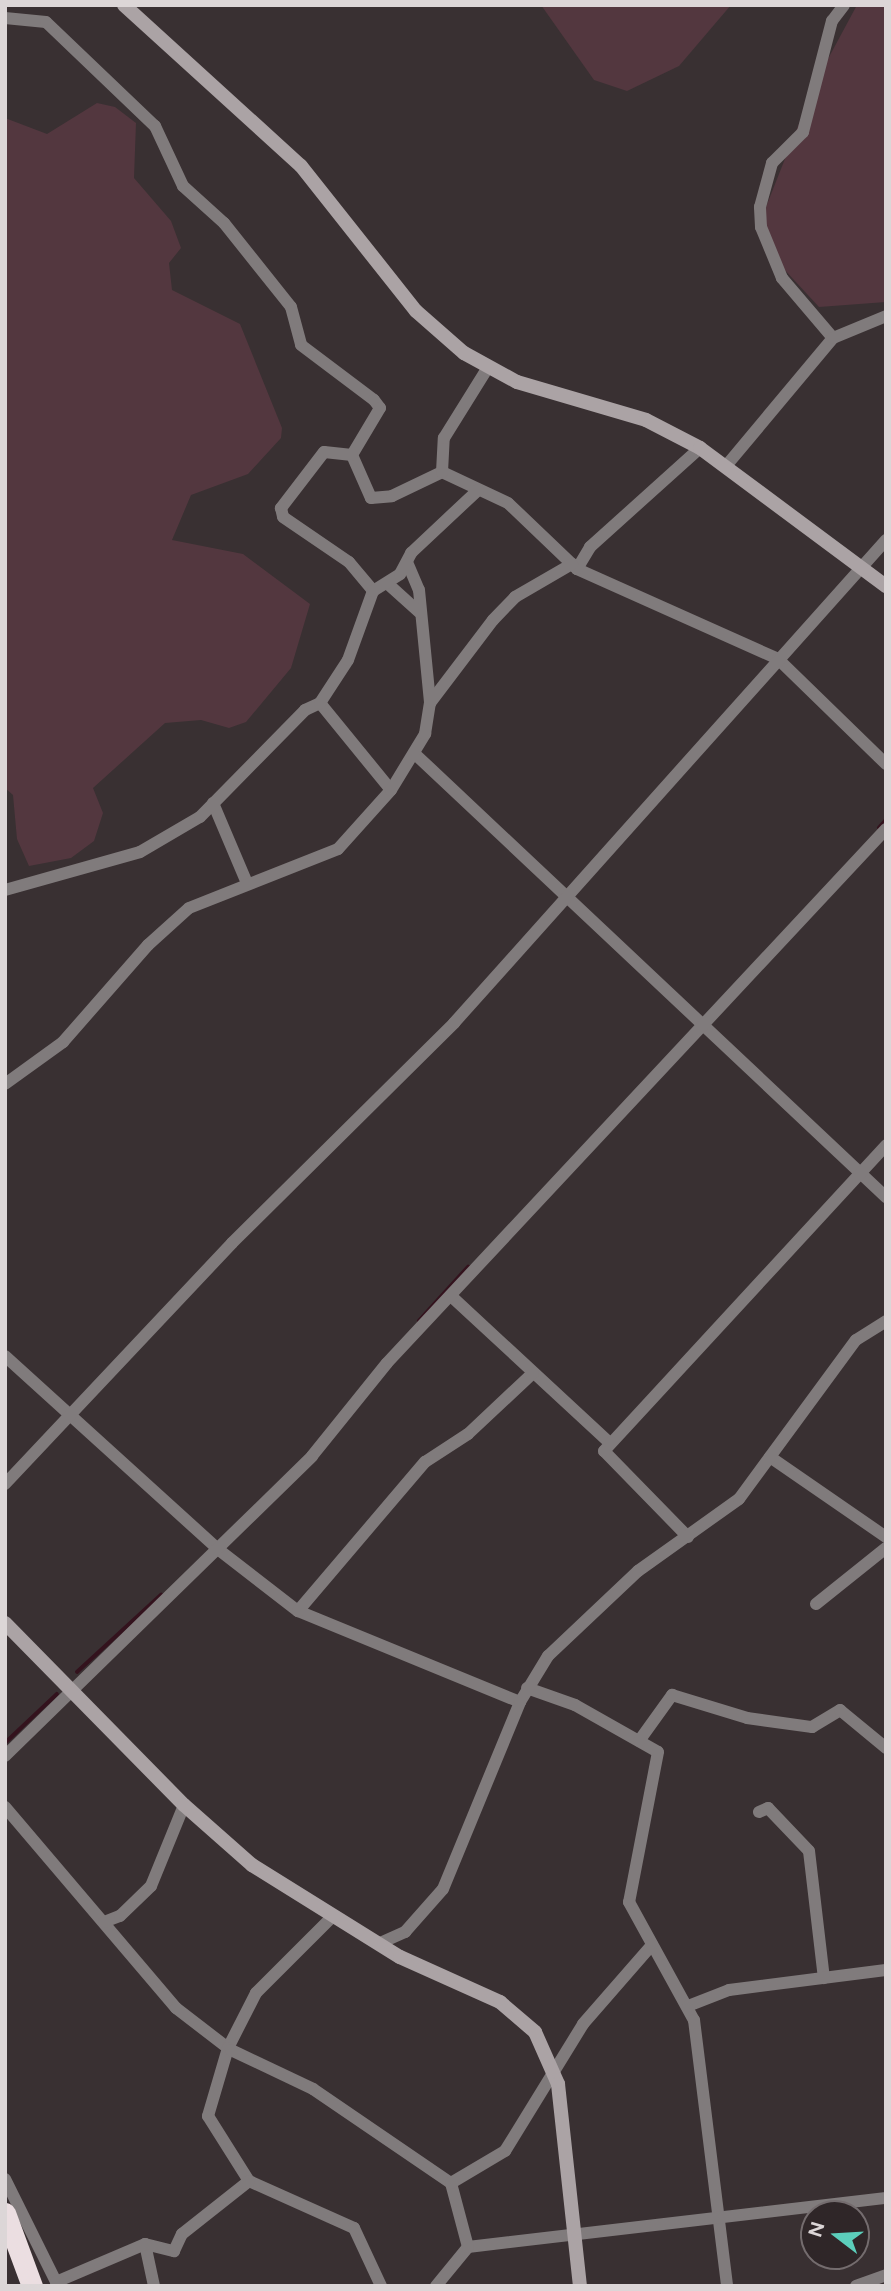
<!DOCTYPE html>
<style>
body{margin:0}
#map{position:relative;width:891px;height:2291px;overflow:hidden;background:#393032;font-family:Figtree,sans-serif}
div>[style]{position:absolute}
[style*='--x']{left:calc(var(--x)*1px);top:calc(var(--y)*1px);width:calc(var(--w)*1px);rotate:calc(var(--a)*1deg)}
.green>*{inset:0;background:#53373f}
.stream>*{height:3.5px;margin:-1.75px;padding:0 1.75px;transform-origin:1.75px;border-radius:1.75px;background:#33121d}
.street>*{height:12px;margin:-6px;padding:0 6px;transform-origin:6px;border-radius:6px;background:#807b7c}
.secondary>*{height:14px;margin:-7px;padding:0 7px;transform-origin:7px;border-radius:7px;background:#aba3a5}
.highway>*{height:21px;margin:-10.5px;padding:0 10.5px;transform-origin:10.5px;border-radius:10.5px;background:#ebdee1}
span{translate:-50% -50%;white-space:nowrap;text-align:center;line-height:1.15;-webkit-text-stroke:7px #2f2628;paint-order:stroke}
.frame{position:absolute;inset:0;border:7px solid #dcd6d7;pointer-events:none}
.north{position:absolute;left:800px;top:2200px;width:70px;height:70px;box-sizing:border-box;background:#2f2628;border:2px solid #746c6e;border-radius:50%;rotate:287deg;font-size:19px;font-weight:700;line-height:28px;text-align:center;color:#dcd6d7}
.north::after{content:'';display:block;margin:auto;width:24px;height:32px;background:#5ccebb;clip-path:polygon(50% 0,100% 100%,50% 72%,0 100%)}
</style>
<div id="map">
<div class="green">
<div style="clip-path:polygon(541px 5px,731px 5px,679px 66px,627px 91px,594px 80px)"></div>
<div style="clip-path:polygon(857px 5px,886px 5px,886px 302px,819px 307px,770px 254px,762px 217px,815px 83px)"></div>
<div style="clip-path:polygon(97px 103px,115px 107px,136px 123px,134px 178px,171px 221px,181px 248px,169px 263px,172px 290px,240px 324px,282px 428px,281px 438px,248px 474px,191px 495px,172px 540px,243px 554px,310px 604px,291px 668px,246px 722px,229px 728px,201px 720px,165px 723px,93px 788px,103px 813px,94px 841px,71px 858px,29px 866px,17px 839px,13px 795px,5px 788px,5px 118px,47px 134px)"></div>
</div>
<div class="stream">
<div style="--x:879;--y:828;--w:11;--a:-49"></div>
<div style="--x:419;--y:1321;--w:73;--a:-47.8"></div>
<div style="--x:77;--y:1672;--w:114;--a:-42.5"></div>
<div style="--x:5;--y:1743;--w:71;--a:-43.3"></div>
</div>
<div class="street">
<div style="--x:5;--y:18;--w:41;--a:5.6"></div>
<div style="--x:46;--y:22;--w:151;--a:43.7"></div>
<div style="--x:155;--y:126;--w:66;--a:65"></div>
<div style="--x:183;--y:186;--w:55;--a:42.1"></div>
<div style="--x:224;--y:223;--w:107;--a:51.4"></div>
<div style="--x:291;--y:307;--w:39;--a:75"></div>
<div style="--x:301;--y:345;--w:91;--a:37"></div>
<div style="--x:374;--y:400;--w:10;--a:53"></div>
<div style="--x:380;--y:408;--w:55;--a:120.8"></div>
<div style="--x:352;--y:455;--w:47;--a:66.2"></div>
<div style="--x:371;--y:498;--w:21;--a:-5"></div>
<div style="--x:392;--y:496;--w:55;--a:-25.6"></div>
<div style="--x:442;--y:472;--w:73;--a:25.2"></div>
<div style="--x:508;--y:503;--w:95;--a:43.7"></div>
<div style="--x:577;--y:569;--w:220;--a:24.1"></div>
<div style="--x:778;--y:659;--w:151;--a:44.2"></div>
<div style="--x:833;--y:338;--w:79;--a:-130.4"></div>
<div style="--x:782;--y:278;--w:55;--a:-112.4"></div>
<div style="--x:761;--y:227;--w:20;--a:-93"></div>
<div style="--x:760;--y:207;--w:46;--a:-74.7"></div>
<div style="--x:772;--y:163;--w:44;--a:-45"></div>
<div style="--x:803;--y:132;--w:115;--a:-75.4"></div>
<div style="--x:832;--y:21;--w:20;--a:-53"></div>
<div style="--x:352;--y:455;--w:28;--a:-174"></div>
<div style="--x:324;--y:452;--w:71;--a:127.5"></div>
<div style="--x:281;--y:508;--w:9;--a:77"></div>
<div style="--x:283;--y:517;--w:80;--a:34.3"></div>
<div style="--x:349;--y:562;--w:38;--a:50"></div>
<div style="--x:726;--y:466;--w:167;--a:-50.1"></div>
<div style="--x:833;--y:338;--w:57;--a:-22.5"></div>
<div style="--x:442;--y:472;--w:34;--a:-87"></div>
<div style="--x:444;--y:438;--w:81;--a:-58.1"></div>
<div style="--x:407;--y:562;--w:30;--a:67"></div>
<div style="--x:419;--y:590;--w:114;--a:84.4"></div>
<div style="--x:577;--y:569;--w:26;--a:-59"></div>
<div style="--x:590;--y:547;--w:148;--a:-42"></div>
<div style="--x:388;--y:584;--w:42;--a:42.1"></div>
<div style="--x:320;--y:703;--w:112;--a:50.8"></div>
<div style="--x:415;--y:754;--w:647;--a:43.25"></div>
<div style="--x:213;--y:803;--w:87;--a:67"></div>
<div style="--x:5;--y:890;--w:140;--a:-15.7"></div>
<div style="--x:140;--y:852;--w:69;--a:-30.3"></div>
<div style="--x:200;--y:817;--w:150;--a:-45.5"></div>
<div style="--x:305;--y:710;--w:17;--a:-25"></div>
<div style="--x:320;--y:703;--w:51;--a:-56.9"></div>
<div style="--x:348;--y:660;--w:73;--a:-70.1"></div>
<div style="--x:373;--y:591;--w:32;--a:-32"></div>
<div style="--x:400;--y:574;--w:24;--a:-62"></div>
<div style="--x:411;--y:553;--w:92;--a:-43.2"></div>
<div style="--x:5;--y:1084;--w:72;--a:-35.9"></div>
<div style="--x:63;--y:1042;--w:129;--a:-48.8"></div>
<div style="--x:148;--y:945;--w:55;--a:-42.1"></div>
<div style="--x:189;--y:908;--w:160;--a:-21.6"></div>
<div style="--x:338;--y:849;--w:79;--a:-48.1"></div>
<div style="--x:391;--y:790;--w:66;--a:-58.7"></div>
<div style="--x:425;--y:734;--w:31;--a:-81"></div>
<div style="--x:430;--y:703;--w:104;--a:-52.8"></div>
<div style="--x:493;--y:620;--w:32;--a:-46"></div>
<div style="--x:515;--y:597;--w:66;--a:-30.1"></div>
<div style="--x:451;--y:1296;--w:217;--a:42.8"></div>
<div style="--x:5;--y:1356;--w:289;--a:42.2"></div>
<div style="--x:219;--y:1550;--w:100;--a:37.7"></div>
<div style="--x:298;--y:1611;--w:240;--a:22.3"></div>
<div style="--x:770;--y:1457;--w:141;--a:34.6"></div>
<div style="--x:5;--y:1484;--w:331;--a:-46.7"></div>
<div style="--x:232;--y:1243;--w:313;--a:-44.7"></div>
<div style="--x:454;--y:1023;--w:648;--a:-48.19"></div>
<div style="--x:688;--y:1537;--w:120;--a:-134.3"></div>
<div style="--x:604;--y:1451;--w:416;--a:-47.3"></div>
<div style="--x:816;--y:1604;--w:90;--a:-38.7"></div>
<div style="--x:298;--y:1611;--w:196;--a:-49.6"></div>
<div style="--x:425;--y:1462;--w:51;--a:-33.1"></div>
<div style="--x:468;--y:1434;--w:89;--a:-43.2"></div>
<div style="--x:527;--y:1688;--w:51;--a:19.5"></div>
<div style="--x:575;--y:1705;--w:95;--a:29.5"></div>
<div style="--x:658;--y:1752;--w:153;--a:100.9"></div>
<div style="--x:629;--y:1902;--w:135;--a:61.2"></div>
<div style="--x:694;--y:2020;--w:268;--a:82.9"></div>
<div style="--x:639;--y:1741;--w:57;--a:-54.3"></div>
<div style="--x:672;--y:1695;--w:78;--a:17"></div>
<div style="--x:747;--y:1718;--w:66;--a:7.9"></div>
<div style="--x:812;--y:1727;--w:33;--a:-31"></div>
<div style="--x:840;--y:1710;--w:60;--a:39.6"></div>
<div style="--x:5;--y:1756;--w:429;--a:-44.3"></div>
<div style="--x:312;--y:1456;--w:119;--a:-51.1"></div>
<div style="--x:387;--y:1363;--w:731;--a:-46.94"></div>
<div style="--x:5;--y:1807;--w:264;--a:49.6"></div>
<div style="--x:176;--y:2008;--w:66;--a:37.6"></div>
<div style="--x:759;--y:1812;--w:10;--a:-24"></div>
<div style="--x:768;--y:1808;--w:59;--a:46.4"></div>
<div style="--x:809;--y:1851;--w:128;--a:83.3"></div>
<div style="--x:333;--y:1916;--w:109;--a:135"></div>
<div style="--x:256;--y:1993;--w:62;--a:117"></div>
<div style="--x:228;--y:2048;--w:71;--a:106.4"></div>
<div style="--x:208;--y:2116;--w:77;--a:57.8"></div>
<div style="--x:249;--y:2181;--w:115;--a:24.1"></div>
<div style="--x:354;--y:2228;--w:64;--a:65"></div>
<div style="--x:104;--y:1922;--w:17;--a:-21"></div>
<div style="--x:120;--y:1916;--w:43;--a:-44.1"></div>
<div style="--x:151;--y:1886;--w:87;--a:-67.8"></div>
<div style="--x:378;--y:1944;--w:30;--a:-24"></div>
<div style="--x:405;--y:1932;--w:57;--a:-48.5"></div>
<div style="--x:443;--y:1889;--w:202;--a:-67.6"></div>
<div style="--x:520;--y:1702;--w:54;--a:-58.7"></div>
<div style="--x:548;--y:1656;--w:124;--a:-43.4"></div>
<div style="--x:638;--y:1571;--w:124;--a:-35.5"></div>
<div style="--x:739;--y:1499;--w:197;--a:-53.7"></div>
<div style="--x:856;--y:1340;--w:36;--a:-32"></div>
<div style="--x:688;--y:2006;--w:44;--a:-21.3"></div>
<div style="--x:729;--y:1990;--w:158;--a:-7.3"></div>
<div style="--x:231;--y:2050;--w:91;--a:25.4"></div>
<div style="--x:313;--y:2089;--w:167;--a:34.3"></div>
<div style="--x:5;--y:2179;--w:119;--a:63.6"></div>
<div style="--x:145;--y:2244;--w:43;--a:77.9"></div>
<div style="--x:468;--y:2247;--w:421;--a:-6.7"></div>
<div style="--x:56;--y:2282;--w:97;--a:-23.1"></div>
<div style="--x:145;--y:2244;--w:30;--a:14"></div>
<div style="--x:174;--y:2251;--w:19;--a:-65"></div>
<div style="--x:182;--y:2234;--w:85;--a:-38.3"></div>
<div style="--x:436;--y:2286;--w:50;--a:-50.6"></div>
<div style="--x:468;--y:2247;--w:66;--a:-104.9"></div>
<div style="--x:451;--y:2183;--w:63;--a:-30.7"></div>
<div style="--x:505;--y:2151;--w:149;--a:-58.4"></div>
<div style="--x:583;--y:2024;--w:105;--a:-48.9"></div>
<div style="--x:856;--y:2286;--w:32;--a:-20"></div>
</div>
<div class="secondary">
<div style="--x:124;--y:5;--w:239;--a:42.3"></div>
<div style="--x:301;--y:166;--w:185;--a:51.6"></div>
<div style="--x:416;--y:311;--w:64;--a:41.2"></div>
<div style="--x:464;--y:353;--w:60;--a:28.7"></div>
<div style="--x:517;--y:382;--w:134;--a:16.4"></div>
<div style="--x:646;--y:420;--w:61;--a:27.4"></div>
<div style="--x:700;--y:448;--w:232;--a:36.6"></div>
<div style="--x:5;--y:1623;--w:255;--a:45.5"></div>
<div style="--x:184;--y:1805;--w:91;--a:41.4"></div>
<div style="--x:252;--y:1865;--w:174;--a:31.9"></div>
<div style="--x:400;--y:1957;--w:110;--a:24.2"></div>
<div style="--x:500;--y:2002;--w:46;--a:40.6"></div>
<div style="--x:535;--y:2032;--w:57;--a:66.1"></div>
<div style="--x:558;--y:2084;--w:203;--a:83.8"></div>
</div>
<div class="highway">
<div style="--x:5;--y:2213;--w:78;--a:69.7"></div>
</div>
<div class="frame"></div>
<div class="north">N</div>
</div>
